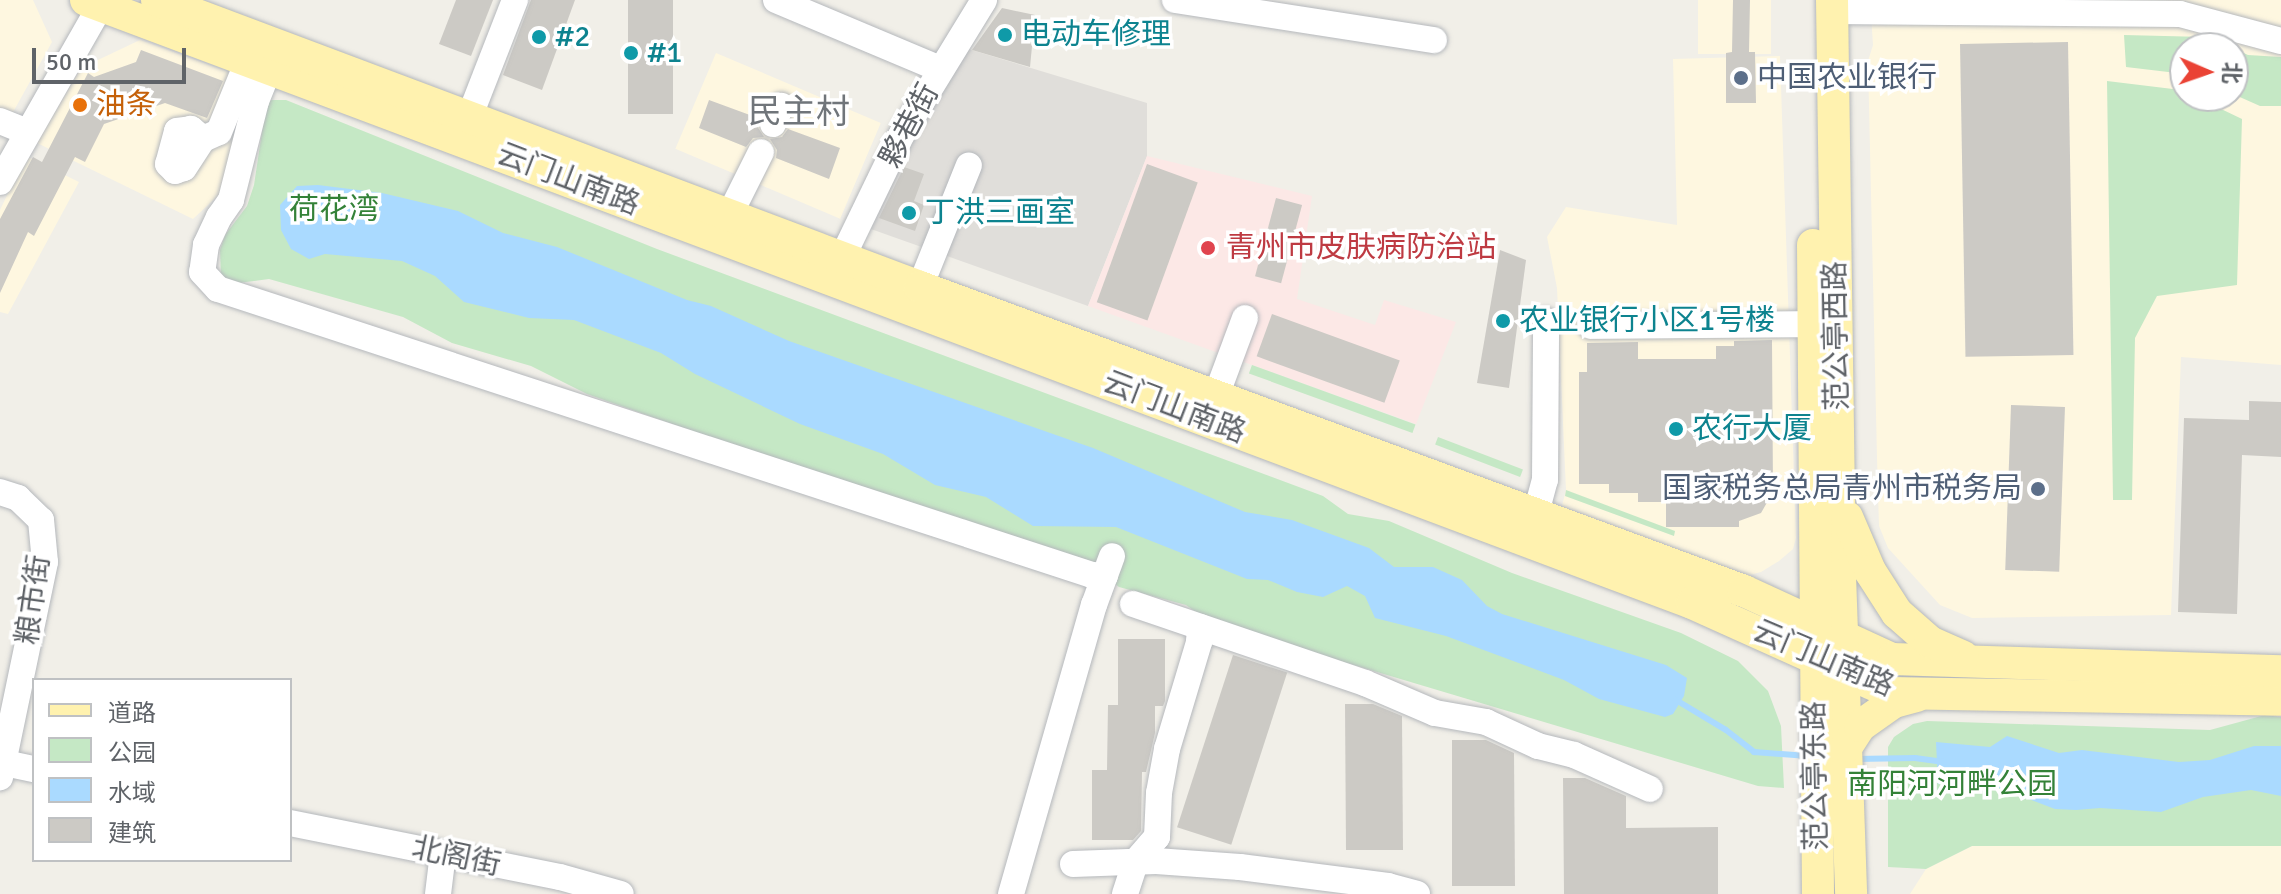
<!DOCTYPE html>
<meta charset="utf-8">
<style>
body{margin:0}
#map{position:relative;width:2281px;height:894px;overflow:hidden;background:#f1efe8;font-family:Signika,"Noto Sans SC",sans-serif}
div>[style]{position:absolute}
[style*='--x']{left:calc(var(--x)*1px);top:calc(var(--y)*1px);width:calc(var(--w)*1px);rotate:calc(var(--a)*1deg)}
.commercial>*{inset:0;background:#fef7e0;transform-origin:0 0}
.industrial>*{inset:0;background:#e0deda}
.medical>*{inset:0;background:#fce8e6}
.green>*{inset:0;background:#c5e8c5;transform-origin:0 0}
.water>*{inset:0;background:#aadaff}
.stream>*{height:6px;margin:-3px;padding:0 3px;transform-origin:3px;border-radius:3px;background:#aadaff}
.building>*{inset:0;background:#cccac5;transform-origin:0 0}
.roads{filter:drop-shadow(0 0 2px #b5b8bc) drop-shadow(0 0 2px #b5b8bc)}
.minor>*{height:26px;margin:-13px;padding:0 13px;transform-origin:13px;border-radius:13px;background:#fff}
.major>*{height:32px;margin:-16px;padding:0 16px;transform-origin:16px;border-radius:16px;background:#fff2af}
.dots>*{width:22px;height:22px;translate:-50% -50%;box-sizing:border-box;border:4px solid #fff;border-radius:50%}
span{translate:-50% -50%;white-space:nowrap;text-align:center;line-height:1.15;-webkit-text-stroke:7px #fff;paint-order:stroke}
.culture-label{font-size:30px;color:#0d838f}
.left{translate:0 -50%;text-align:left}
.service-label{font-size:30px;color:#4e5e75}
.right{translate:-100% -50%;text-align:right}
.food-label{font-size:30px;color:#c56008}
.street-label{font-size:30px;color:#5f6368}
.park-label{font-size:30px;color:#348238}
.health-label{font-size:30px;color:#be3a42}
.quarter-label{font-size:34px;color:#70757a}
.legend{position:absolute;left:32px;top:678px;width:260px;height:184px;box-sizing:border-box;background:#fff;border:2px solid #bfc1c3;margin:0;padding:10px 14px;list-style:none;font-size:24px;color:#5f6368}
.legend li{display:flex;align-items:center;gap:16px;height:40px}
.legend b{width:40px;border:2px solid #bfc1c3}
.north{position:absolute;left:2169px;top:32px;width:80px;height:80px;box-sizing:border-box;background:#fff;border:2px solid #bfc1c3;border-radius:50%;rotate:92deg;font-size:22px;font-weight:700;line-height:32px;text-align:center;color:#5f6368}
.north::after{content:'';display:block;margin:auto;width:28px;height:36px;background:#ea4335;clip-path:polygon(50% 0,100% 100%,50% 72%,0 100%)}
.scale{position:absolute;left:32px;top:48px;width:154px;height:36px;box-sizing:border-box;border:4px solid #5f6368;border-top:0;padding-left:10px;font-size:24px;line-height:28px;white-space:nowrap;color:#5f6368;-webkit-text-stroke:6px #fff;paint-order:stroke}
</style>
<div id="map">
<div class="commercial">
<div style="clip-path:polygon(0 0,33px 0,52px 42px,12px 114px,0 111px)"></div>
<div style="left:1698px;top:0;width:73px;height:54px"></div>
<div style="clip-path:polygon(evenodd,1870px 0,2281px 0,2281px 365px,2181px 357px,2171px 615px,1972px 618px,1940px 605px,1888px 548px,1879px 526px,1877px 458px,1868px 61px,1873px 45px,1870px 0,2185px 48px,2233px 48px,2233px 96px,2185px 96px,2185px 48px)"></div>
<div style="clip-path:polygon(140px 40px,234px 74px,254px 87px,225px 189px,193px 219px,37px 143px,81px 68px)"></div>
<div style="left:716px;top:53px;width:179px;height:104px;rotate:23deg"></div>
<div style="clip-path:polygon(1780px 56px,1796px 538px,1793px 549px,1779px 561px,1761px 572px,1742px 577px,1562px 506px,1566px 490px,1557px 288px,1547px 237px,1566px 207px,1677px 225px,1673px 59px)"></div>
<div style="clip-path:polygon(26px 156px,79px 182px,8px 314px,0 312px,0 210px)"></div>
<div style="clip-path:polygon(1972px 846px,2281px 846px,2281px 894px,1910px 894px,1926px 869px)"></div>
</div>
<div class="industrial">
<div style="clip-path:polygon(965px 48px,1147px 103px,1147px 156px,1088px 306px,868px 228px,891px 164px)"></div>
</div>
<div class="medical">
<div style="clip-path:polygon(1147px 156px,1312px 196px,1297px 299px,1375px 325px,1384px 300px,1456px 322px,1416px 424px,1088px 306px)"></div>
</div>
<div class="green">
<div style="clip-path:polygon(2124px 35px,2205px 37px,2232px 48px,2185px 48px,2185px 74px,2126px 67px)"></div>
<div style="clip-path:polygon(2233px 48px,2248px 55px,2281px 57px,2281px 106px,2260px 106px,2233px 94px)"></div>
<div style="clip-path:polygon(2107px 81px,2181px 90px,2185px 96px,2194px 96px,2242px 119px,2237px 285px,2157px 296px,2135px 338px,2132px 500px,2113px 500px)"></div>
<div style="clip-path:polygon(270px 100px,286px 100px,657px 249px,1323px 496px,1348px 514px,1389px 521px,1512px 573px,1681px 633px,1738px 661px,1768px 691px,1781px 726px,1784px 788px,1758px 786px,1210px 622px,1186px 605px,1119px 587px,1105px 576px,587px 394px,531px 366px,452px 343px,403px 317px,269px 279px,238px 283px,221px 278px,220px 250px,225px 235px,247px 206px,254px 185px,265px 112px)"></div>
<div style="left:1252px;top:365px;width:174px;height:9px;rotate:20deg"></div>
<div style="left:1438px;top:437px;width:91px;height:8px;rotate:21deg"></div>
<div style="clip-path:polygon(1566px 490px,1675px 531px,1674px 536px,1565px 496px)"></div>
<div style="clip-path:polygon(2265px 715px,2281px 717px,2281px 846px,1972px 846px,1926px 869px,1888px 867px,1888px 747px,1894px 737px,1913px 724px,1927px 721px,2210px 730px)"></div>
</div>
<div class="water">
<div style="clip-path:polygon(318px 185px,382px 193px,458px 211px,503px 233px,557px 247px,687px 300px,711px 306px,789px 341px,1093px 448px,1245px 512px,1292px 520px,1369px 548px,1394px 567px,1433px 567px,1462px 580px,1487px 606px,1502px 614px,1666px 665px,1687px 678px,1684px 696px,1673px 714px,1665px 717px,1599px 699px,1564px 680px,1446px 636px,1375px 618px,1365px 596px,1347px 586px,1323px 597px,1297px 592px,1268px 580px,1247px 579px,1116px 527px,1033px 526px,986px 497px,935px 485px,883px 454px,800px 424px,695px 374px,661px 353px,574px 320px,529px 318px,464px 302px,435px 276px,402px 261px,325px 254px,309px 259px,291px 249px,281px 230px,280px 205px,297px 186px)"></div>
<div style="clip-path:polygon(2007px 736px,2059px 753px,2082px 750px,2179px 762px,2210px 760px,2254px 746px,2281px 746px,2281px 796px,2251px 790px,2203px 797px,2161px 812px,2100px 808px,2076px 810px,2055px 809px,1989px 784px,1938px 784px,1936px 742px,1990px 747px)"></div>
</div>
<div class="stream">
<div style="--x:1676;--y:700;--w:58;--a:31"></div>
<div style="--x:1726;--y:730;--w:36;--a:38"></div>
<div style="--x:1754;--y:752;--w:54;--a:4.2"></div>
<div style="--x:1856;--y:759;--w:59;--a:-1"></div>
<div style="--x:1915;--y:758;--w:29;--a:8"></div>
</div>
<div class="building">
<div style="clip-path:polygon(456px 0,493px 0,471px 56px,439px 44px)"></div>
<div style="clip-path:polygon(531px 0,575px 0,542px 90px,503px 75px)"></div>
<div style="left:628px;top:0;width:45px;height:114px"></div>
<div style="clip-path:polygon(1733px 0,1750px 0,1749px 52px,1755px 52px,1756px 103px,1726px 103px,1726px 53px,1732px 52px)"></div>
<div style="clip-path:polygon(1002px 8px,1035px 15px,1030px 67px,972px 50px)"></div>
<div style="left:2068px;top:42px;width:313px;height:108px;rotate:89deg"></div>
<div style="clip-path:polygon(141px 50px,223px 81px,207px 118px,165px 103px,104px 124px,85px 162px,75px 157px,34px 236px,28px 232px,0 293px,0 219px,33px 157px,42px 162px,88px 73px,94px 77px,136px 62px)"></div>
<div style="clip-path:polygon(709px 100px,758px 118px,757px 126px,764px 137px,753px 138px,746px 147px,699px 128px)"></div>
<div style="clip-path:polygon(788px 129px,840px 148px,829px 179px,776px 158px,777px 150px,770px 139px,782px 137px)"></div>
<div style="left:1147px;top:164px;width:54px;height:147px;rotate:20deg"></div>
<div style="clip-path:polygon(904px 167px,924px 174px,914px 201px,924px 205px,915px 231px,879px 218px)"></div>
<div style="left:1276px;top:198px;width:27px;height:81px;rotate:15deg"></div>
<div style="clip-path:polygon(1500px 250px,1526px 260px,1509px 388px,1477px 383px)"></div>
<div style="left:1272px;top:314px;width:136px;height:45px;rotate:20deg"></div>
<div style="clip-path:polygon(1772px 340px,1773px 492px,1761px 513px,1739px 521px,1739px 527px,1666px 527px,1666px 502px,1638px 502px,1638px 493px,1609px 493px,1609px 484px,1579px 484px,1579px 372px,1587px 372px,1587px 343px,1638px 342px,1638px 359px,1716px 359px,1716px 346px,1734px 346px,1734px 341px)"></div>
<div style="clip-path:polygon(2249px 401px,2281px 402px,2281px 457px,2242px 455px,2237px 614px,2178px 612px,2184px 418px,2249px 420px)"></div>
<div style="left:2011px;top:405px;width:54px;height:165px;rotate:2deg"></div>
<div style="clip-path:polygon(1118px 639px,1165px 639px,1165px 701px,1163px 706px,1155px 706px,1155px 733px,1146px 772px,1142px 772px,1141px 831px,1133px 840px,1092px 840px,1092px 770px,1107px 770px,1108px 705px,1118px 705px)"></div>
<div style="left:1233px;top:655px;width:57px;height:181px;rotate:18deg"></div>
<div style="clip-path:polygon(1345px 704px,1373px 704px,1402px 716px,1403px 850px,1346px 850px)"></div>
<div style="clip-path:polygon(1452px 740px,1486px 740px,1514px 753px,1515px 886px,1452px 886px)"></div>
<div style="clip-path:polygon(1563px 778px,1585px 778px,1626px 796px,1626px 828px,1718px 827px,1718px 894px,1564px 894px)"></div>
</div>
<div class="roads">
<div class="minor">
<div style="--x:776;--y:0;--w:178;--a:22.8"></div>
<div style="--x:1175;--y:0;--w:262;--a:8.8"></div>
<div style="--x:1832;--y:11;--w:348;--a:0.5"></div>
<div style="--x:2180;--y:14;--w:105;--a:15"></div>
<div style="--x:269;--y:69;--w:35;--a:112"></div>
<div style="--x:256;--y:101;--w:102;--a:104.2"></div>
<div style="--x:231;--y:200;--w:21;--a:125"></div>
<div style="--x:219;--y:217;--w:31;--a:115"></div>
<div style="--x:206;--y:245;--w:27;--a:98"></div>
<div style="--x:202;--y:272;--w:23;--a:47"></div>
<div style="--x:218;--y:289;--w:920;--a:18.12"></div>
<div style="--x:1092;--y:575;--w:13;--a:4"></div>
<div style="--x:469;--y:118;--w:127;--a:-68.7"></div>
<div style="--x:0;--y:121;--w:29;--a:22"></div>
<div style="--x:773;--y:124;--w:20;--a:-66"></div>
<div style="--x:203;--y:139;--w:16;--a:-140"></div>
<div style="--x:191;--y:129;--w:14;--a:172"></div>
<div style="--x:177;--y:131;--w:34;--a:105"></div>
<div style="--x:168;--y:164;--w:10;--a:45"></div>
<div style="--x:175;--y:171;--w:9;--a:-18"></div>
<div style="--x:184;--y:168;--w:35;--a:-57"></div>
<div style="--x:203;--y:139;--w:17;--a:-24"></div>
<div style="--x:219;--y:132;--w:77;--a:-67.8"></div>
<div style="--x:0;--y:182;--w:204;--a:-60.3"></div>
<div style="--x:730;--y:214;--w:69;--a:-63.4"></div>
<div style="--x:843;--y:256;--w:136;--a:-64.2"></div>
<div style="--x:902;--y:134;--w:157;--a:-58.5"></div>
<div style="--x:920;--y:287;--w:131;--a:-68.1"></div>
<div style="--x:1591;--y:326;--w:223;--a:-0.5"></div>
<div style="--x:1216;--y:396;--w:83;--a:-69.6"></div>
<div style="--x:0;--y:492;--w:19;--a:18"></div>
<div style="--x:18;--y:498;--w:32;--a:44"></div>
<div style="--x:41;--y:520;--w:42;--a:84.6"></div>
<div style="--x:45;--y:562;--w:220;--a:101.8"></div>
<div style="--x:1536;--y:513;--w:34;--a:-75"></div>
<div style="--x:1545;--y:480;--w:159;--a:-89.6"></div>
<div style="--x:1133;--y:604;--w:245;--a:18.8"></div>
<div style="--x:1365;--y:683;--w:76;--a:23.2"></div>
<div style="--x:1435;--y:713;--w:52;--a:10"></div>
<div style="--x:1486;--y:722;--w:57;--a:24.8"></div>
<div style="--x:1538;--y:746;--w:37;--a:14"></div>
<div style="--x:1574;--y:755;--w:83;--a:24.1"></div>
<div style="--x:0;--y:762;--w:35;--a:12"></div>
<div style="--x:290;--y:823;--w:275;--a:11.3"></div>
<div style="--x:560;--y:877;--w:63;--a:15.6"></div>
<div style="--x:1073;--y:864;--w:83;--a:-2.1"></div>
<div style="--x:1156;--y:861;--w:84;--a:4.1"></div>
<div style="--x:1240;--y:867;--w:149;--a:7.3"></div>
<div style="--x:1388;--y:886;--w:30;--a:15"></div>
<div style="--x:438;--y:894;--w:39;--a:-83"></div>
<div style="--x:1011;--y:894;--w:301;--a:-74"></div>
<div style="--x:1094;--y:605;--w:52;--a:-69.8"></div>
<div style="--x:1125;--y:894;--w:35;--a:-72"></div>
<div style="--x:1136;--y:861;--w:32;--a:-49"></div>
<div style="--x:1157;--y:837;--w:44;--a:-87.4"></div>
<div style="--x:1159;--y:793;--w:45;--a:-79.7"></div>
<div style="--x:1167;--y:749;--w:112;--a:-73.3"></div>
<div style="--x:1199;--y:642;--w:15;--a:-86"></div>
</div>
<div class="major">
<div style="--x:86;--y:0;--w:1715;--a:20.58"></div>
<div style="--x:1692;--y:603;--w:219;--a:24.2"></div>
<div style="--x:1892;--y:693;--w:389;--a:1"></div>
<div style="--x:157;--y:0;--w:815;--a:20.61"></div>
<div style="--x:920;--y:287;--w:878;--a:20.25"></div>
<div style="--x:1744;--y:591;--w:163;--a:24.7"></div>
<div style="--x:1892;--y:659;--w:389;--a:1.8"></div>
<div style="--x:1832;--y:0;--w:575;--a:89.2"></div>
<div style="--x:1840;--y:575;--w:319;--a:88"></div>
<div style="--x:1813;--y:245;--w:649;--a:89.56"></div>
<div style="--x:1847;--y:517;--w:59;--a:66.9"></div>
<div style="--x:1870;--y:571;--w:50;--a:57.3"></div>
<div style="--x:1897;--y:613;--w:44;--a:41.3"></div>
<div style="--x:1930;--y:642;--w:36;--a:24"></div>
<div style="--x:1847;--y:746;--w:24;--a:-57"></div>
<div style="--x:1860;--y:726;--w:42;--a:-35.2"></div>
<div style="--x:1894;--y:702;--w:24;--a:-15"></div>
</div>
</div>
<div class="dots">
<div style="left:1005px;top:35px;background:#0f9aa8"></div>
<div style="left:539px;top:37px;background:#0f9aa8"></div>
<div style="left:631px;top:53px;background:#0f9aa8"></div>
<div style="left:1741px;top:78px;background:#5c6f8a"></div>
<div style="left:80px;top:105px;background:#e8710a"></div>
<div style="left:909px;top:213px;background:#0f9aa8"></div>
<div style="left:1208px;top:248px;background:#e0444e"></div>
<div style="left:1503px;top:321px;background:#0f9aa8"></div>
<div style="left:1676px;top:429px;background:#0f9aa8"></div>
<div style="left:2038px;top:489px;background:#5c6f8a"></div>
</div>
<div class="culture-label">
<span class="left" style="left:1021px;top:35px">电动车修理</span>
<span class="left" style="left:555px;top:37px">#2</span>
<span class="left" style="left:647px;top:53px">#1</span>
<span class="left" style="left:925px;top:213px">丁洪三画室</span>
<span class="left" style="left:1519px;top:321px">农业银行小区1号楼</span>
<span class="left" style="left:1692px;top:429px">农行大厦</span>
</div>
<div class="service-label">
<span class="left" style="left:1757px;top:78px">中国农业银行</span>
<span class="right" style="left:2022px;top:489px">国家税务总局青州市税务局</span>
</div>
<div class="food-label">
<span class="left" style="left:96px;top:105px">油条</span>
</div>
<div class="street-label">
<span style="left:910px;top:126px;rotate:-62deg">夥巷街</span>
<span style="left:568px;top:180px;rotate:21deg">云门山南路</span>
<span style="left:1837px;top:336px;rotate:-91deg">范公亭西路</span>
<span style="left:1174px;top:408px;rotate:21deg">云门山南路</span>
<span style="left:34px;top:600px;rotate:-82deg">粮市街</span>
<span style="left:1823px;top:659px;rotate:23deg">云门山南路</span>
<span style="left:1816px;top:776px;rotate:-91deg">范公亭东路</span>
<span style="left:456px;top:857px;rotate:12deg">北阁街</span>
</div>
<div class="park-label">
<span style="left:334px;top:210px">荷花湾</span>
<span style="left:1952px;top:785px">南阳河河畔公园</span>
</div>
<div class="health-label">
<span class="left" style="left:1226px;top:248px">青州市皮肤病防治站</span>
</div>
<div class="quarter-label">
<span style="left:799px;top:113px">民主村</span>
</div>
<ul class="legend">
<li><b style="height:10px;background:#fff2af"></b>道路</li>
<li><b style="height:22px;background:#c5e8c5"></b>公园</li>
<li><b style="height:22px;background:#aadaff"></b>水域</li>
<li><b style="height:22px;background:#cccac5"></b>建筑</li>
</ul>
<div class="north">北</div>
<div class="scale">50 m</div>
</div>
